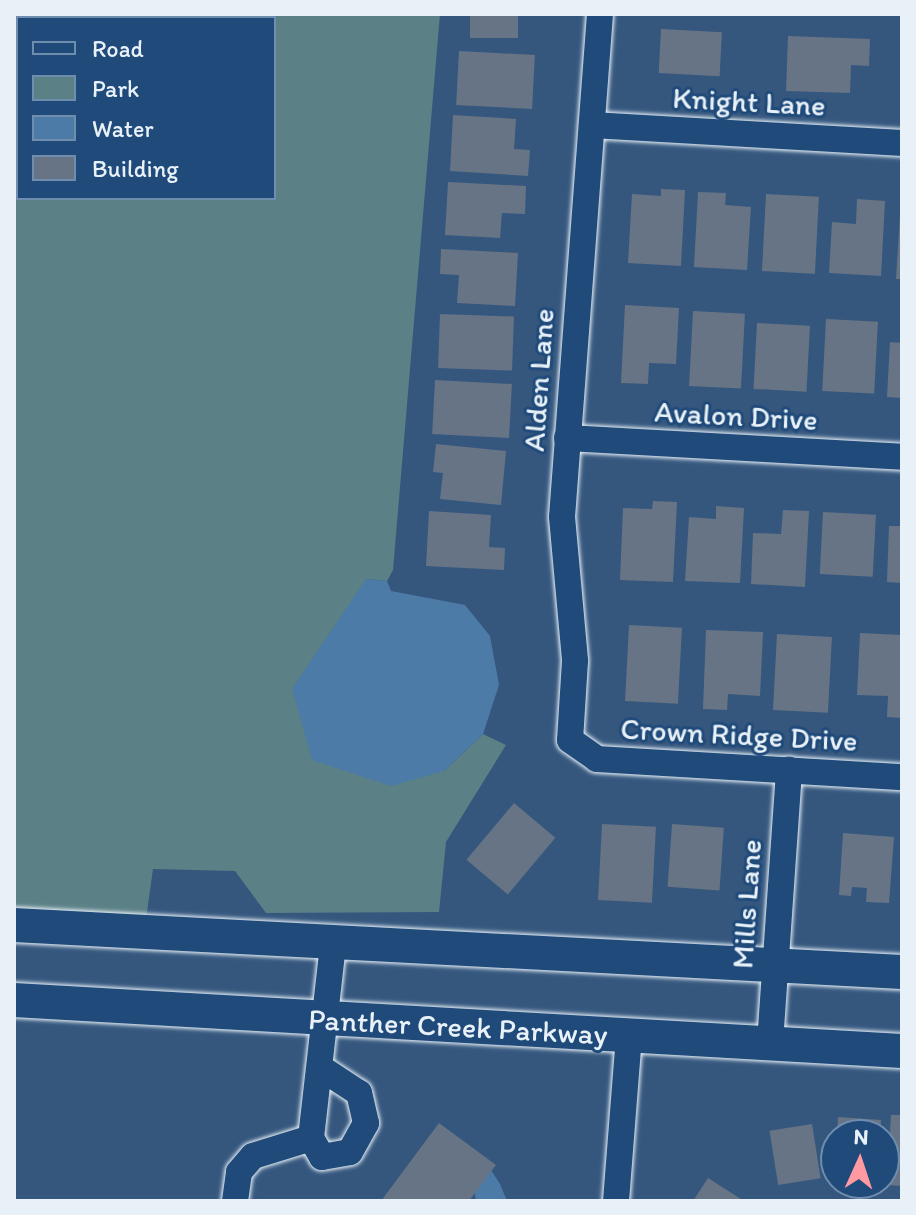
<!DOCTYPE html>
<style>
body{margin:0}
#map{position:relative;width:916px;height:1215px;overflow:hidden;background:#35577e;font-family:Itim,sans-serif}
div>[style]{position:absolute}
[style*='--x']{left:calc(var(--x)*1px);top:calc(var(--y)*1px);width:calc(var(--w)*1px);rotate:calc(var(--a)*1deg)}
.green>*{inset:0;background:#5b8086}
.water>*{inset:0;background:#4c7ba8}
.building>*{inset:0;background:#677486;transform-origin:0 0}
.roads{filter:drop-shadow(0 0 2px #e8f1f8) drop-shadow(0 0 2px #e8f1f8)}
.minor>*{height:26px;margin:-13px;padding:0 13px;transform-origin:13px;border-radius:13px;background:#1f4a7a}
.major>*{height:34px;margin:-17px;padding:0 17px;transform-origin:17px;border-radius:17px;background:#1f4a7a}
span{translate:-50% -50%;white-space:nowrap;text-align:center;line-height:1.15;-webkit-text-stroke:6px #1f4a7a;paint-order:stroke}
.street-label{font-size:30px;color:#e8f1f8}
.frame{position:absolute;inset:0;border:16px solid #e8f1f8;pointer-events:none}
.legend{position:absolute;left:16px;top:16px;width:260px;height:184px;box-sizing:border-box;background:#1f4a7a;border:2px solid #6f8dac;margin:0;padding:10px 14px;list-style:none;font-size:24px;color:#e8f1f8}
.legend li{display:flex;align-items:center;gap:16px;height:40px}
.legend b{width:40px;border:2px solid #6f8dac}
.north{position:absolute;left:820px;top:1119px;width:80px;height:80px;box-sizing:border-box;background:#1f4a7a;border:2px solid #6f8dac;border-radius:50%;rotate:3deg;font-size:22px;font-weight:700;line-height:32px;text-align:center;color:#e8f1f8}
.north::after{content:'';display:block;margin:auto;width:28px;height:36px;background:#ff9aa2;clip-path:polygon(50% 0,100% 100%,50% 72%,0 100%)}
</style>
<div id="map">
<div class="green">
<div style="clip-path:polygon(evenodd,14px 14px,440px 14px,393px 570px,387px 581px,366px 579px,444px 771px,483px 734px,506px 745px,446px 842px,439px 912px,266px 913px,235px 871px,153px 869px,146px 919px,14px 913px,14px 14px,18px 18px,274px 18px,274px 198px,18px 198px,18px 18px)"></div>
</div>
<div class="water">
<div style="clip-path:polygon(366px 579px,387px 581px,391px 591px,465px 605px,490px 636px,499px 685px,483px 734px,444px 771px,391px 786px,312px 760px,292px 689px)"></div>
<div style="clip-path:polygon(487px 1164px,500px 1184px,507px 1201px,476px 1201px,473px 1181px)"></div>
</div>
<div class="building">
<div style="left:470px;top:14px;width:48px;height:24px"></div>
<div style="left:661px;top:29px;width:61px;height:44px;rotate:3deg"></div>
<div style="clip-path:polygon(788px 36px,870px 39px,869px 66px,851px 65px,850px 93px,786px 91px)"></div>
<div style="left:459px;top:51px;width:76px;height:54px;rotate:3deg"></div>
<div style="clip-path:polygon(453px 115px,516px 119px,514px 149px,530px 150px,528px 176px,450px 171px)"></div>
<div style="clip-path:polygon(448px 182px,526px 186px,525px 214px,502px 213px,500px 238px,445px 235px)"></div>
<div style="clip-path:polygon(661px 189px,685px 190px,681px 266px,628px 263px,632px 194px,661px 196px)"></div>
<div style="clip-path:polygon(698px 192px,726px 193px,725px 205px,751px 207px,747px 270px,694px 267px)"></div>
<div style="left:766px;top:194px;width:53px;height:77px;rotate:3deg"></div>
<div style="clip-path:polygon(857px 199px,885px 201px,881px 276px,829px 273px,832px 222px,856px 224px)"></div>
<div style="clip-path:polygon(900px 215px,902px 215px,902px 279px,896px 279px)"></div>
<div style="clip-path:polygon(441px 249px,518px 253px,515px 306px,457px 303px,459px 275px,440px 274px)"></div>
<div style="clip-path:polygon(625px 305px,679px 308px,676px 364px,649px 363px,648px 384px,621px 383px)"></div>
<div style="left:693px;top:311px;width:52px;height:75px;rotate:3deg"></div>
<div style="left:440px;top:314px;width:74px;height:54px;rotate:2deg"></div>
<div style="left:826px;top:319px;width:52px;height:72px;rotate:3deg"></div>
<div style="left:757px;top:323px;width:53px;height:66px;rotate:3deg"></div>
<div style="clip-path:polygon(890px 342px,902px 343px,902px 398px,887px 397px)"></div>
<div style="left:435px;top:380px;width:77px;height:54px;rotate:3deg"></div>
<div style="clip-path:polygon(436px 444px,506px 451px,501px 505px,440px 499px,443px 473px,433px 472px)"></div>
<div style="clip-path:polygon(653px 501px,677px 502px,673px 582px,620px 580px,623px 508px,652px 509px)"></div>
<div style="clip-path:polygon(716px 506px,744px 508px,740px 583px,685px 581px,689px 517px,716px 519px)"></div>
<div style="clip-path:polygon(783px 510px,809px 511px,805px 587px,751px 584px,753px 533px,781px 534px)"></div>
<div style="clip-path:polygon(429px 511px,491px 515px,489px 547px,505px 548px,504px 570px,426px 566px)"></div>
<div style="left:823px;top:512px;width:53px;height:62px;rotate:3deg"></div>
<div style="clip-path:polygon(889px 526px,902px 526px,902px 583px,887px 582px)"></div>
<div style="left:629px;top:625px;width:53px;height:76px;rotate:3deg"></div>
<div style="clip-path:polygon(706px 630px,763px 632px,760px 696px,728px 694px,727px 710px,703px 709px)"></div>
<div style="clip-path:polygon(860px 633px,902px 635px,902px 718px,887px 717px,888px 696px,857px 695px)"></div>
<div style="left:777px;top:634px;width:55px;height:76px;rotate:3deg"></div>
<div style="left:514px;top:803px;width:54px;height:74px;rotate:40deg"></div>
<div style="left:602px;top:824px;width:54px;height:76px;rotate:3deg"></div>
<div style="left:672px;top:824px;width:52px;height:63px;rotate:4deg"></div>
<div style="clip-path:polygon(843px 833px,894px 837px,889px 903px,866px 902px,867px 888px,852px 887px,851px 896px,839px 895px)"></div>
<div style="clip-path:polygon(891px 1115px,902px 1115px,902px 1186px,887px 1185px)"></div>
<div style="clip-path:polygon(838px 1117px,881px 1120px,880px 1135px,837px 1135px)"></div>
<div style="clip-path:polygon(439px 1123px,496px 1165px,469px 1201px,381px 1201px)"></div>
<div style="left:812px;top:1124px;width:55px;height:43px;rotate:81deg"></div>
<div style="clip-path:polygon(708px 1178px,744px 1201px,693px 1201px)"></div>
</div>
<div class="roads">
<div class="minor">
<div style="--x:600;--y:14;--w:504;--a:94.32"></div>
<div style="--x:562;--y:517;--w:145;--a:84.8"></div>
<div style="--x:575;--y:661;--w:79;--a:93.6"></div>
<div style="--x:570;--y:740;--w:33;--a:35"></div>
<div style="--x:597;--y:759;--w:306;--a:3.4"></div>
<div style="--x:592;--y:125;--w:311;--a:3.3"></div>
<div style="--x:567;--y:438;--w:336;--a:3.2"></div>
<div style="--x:770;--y:1043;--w:274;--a:-86"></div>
<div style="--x:311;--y:1138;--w:22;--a:60"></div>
<div style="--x:322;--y:1157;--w:28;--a:-10"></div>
<div style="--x:350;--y:1152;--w:33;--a:-61"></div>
<div style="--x:366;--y:1123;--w:31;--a:-103"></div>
<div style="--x:359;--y:1093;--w:45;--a:-146.7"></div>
<div style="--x:235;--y:1201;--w:29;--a:-82"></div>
<div style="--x:239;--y:1172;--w:21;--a:-49"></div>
<div style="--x:253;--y:1156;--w:61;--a:-17.2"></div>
<div style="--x:311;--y:1138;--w:195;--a:-83.5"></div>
<div style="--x:616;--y:1201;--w:166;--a:-85.5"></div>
</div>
<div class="major">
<div style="--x:14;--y:925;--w:889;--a:3.03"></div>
<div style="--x:14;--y:1000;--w:889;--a:3.29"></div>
</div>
</div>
<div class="street-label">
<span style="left:749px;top:102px;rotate:3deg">Knight Lane</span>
<span style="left:539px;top:380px;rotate:-86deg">Alden Lane</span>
<span style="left:736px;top:416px;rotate:3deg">Avalon Drive</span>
<span style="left:739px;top:735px;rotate:3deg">Crown Ridge Drive</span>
<span style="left:747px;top:904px;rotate:-86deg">Mills Lane</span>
<span style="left:458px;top:1027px;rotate:3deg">Panther Creek Parkway</span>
</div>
<div class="frame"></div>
<ul class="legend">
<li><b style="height:10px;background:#1f4a7a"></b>Road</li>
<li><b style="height:22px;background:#5b8086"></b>Park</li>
<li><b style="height:22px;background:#4c7ba8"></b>Water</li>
<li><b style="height:22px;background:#677486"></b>Building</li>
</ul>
<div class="north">N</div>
</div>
